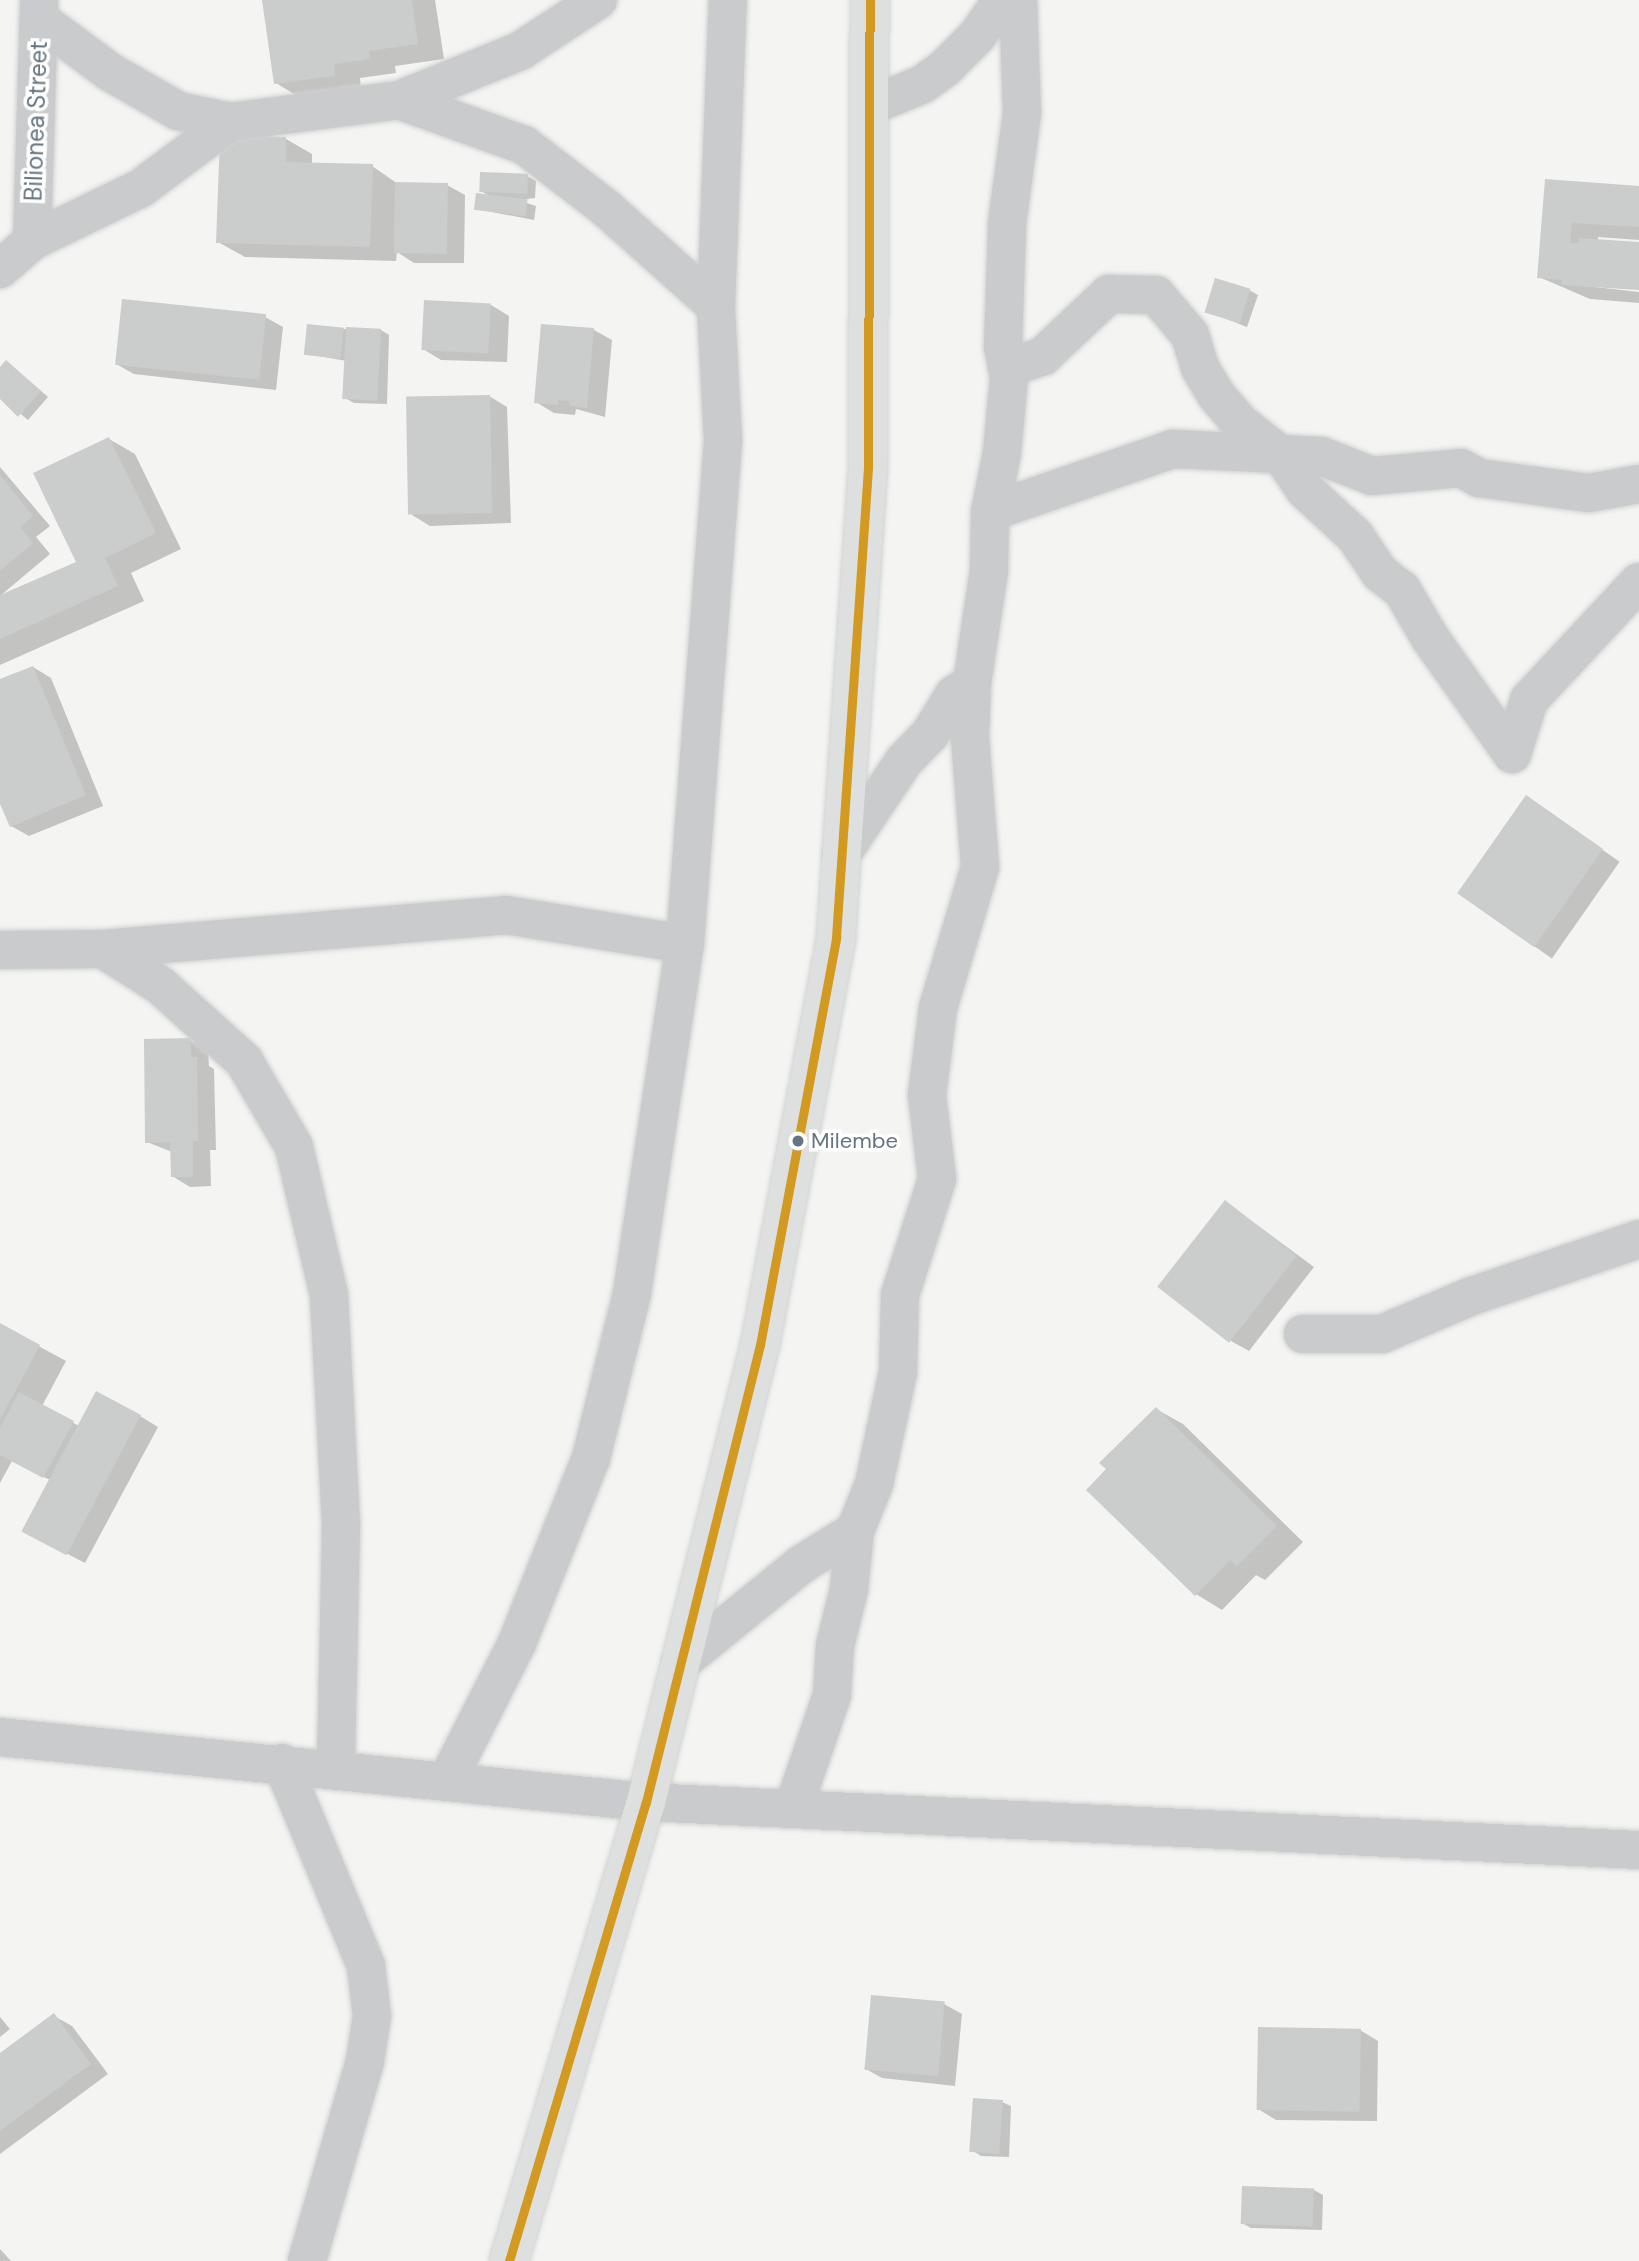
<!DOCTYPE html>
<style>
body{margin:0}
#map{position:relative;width:1639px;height:2261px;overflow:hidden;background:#f4f4f2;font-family:"DM Sans",sans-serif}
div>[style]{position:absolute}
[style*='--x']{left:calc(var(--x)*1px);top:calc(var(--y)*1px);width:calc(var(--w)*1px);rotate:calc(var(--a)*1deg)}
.shadow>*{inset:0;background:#0003;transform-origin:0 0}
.building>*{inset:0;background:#cbcccc;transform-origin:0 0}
.roads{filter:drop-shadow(0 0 2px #d0d1d1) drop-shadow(0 0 2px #d0d1d1)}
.street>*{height:38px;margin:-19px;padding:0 19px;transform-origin:19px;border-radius:19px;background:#cacbcc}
.highway>*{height:38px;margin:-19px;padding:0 19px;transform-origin:19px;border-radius:19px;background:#dedfdf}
.bus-1>*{height:9px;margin:-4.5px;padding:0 4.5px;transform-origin:4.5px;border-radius:4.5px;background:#d29a20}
.dots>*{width:19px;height:19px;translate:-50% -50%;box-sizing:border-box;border:4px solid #fff;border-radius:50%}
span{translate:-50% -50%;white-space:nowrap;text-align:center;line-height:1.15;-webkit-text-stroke:7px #fff;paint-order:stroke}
.bus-label{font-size:22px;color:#657581}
.left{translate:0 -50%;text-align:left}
.street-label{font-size:24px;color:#657581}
</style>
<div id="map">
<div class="shadow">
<div style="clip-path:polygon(264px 0,435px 0,444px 59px,395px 66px,396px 73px,360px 78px,361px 90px,302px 99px,276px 83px)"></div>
<div style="clip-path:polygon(286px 139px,312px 154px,312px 164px,372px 166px,398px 184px,447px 185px,465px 195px,464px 263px,414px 263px,397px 252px,396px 261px,245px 257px,218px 242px)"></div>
<div style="clip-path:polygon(527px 176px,536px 181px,535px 198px,518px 200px,536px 206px,534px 220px,476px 209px,491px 197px,481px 191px)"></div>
<div style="clip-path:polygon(1547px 181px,1639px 188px,1639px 240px,1598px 237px,1598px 241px,1639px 244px,1639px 289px,1568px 284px,1639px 292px,1639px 303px,1590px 299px,1539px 277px)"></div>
<div style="clip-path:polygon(1249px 290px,1258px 295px,1247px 327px,1206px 311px)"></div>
<div style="clip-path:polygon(426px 302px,491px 305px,509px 316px,507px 362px,441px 360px,423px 349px)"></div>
<div style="clip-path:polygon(265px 317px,283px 327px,276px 390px,134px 374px,116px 364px)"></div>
<div style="clip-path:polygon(343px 329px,381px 330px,389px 335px,387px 404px,354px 403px,345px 398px,347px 361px,306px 354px)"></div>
<div style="clip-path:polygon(594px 330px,612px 340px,605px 417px,576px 409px,575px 415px,554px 413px,536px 402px)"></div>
<div style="clip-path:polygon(7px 362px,48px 397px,28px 420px,0 397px,0 370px)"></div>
<div style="clip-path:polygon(489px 396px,507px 407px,511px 523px,430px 526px,412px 515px)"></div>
<div style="clip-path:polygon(109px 439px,135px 454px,181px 549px,131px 573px,144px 601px,0 665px,0 597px,78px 563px)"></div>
<div style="clip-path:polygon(0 467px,50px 526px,36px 537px,50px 554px,0 596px)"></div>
<div style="clip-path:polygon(33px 667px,51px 678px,103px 806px,29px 836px,11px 826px,0 799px,0 681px)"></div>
<div style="left:1527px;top:797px;width:113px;height:118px;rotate:35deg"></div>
<div style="clip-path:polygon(190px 1040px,208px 1050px,209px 1066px,214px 1069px,216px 1150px,210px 1150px,211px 1186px,190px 1187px,172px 1176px,172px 1152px,147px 1142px)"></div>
<div style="clip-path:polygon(1226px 1202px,1314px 1267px,1249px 1351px,1231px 1341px)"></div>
<div style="clip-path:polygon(0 1325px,66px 1361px,42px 1406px,79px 1426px,140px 1416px,158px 1427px,85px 1563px,41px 1540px,50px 1480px,12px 1461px,0 1483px)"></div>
<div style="clip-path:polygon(1156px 1409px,1183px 1424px,1303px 1542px,1265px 1580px,1256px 1575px,1222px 1610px,1196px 1594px,1108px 1469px)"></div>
<div style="clip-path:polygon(944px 2004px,962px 2014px,955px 2086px,882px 2078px,864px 2068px)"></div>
<div style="clip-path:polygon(54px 2016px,72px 2026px,108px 2074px,0 2154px,0 2055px)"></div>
<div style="clip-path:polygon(0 2017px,10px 2029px,0 2037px)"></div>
<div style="clip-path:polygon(1360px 2030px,1378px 2041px,1377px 2121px,1276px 2120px,1258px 2109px)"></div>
<div style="clip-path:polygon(1002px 2102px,1011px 2106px,1009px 2157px,981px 2156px,973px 2151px)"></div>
<div style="clip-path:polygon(1314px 2190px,1323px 2195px,1322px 2230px,1251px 2228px,1242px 2223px)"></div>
<div style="clip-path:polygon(0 2249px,11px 2261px,0 2261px)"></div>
</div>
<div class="building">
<div style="clip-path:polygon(262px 0,412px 0,418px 44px,369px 51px,370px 59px,334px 64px,335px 76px,274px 84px)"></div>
<div style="clip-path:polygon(220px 135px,286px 137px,286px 162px,373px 164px,370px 247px,216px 243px)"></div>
<div style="left:480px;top:172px;width:48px;height:20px;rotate:2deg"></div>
<div style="clip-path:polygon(1545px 179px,1639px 186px,1639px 227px,1572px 223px,1570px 243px,1579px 243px,1579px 238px,1639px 242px,1639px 290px,1561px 285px,1562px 280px,1537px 278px)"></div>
<div style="left:395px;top:182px;width:53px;height:71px;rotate:1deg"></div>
<div style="left:476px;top:193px;width:52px;height:17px;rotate:7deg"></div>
<div style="left:1215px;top:278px;width:37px;height:36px;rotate:17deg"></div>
<div style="left:122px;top:299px;width:145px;height:66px;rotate:6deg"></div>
<div style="left:424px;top:300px;width:67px;height:50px;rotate:3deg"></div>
<div style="left:307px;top:324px;width:37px;height:31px;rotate:6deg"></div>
<div style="clip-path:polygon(541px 324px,594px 328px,587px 408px,569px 406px,569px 401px,558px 400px,558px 405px,534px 403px)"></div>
<div style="left:346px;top:327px;width:35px;height:72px;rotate:3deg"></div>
<div style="clip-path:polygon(6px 360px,41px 391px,18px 417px,0 399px,0 367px)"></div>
<div style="left:490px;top:395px;width:118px;height:84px;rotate:89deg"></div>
<div style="clip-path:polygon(109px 437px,156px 533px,105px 558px,118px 586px,0 639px,0 595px,76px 562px,33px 473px)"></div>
<div style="clip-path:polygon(0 475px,33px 516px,20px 527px,33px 543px,0 571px)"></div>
<div style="clip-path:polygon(33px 666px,86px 795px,10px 827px,0 804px,0 679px)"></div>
<div style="left:1526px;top:795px;width:94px;height:120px;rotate:35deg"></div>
<div style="clip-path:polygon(191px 1038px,191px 1057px,197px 1057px,198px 1141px,193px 1141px,193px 1177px,171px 1177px,170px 1142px,145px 1143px,144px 1039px)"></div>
<div style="left:1225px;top:1200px;width:91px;height:110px;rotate:38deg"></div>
<div style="clip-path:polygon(0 1323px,40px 1345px,0 1420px)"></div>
<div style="left:96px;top:1391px;width:51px;height:159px;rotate:28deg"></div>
<div style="clip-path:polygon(19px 1392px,74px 1421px,43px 1478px,0 1455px,0 1428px)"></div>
<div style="clip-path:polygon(1156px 1407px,1277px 1526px,1237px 1566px,1230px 1560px,1195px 1596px,1086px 1490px,1106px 1469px,1099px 1463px)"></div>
<div style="left:871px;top:1995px;width:74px;height:75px;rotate:5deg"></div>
<div style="clip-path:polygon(54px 2013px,91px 2064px,0 2131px,0 2053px)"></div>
<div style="left:1258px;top:2027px;width:103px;height:83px;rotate:1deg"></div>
<div style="left:973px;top:2098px;width:30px;height:54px;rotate:4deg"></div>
<div style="left:1242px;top:2186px;width:72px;height:38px;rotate:2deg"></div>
</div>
<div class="roads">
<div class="street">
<div style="--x:40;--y:20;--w:87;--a:36.6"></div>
<div style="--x:110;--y:72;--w:78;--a:29.8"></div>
<div style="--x:178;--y:111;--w:53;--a:11.9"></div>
<div style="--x:230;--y:122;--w:170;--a:-7.4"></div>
<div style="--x:399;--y:100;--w:131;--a:-22"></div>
<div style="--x:520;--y:51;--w:93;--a:-33.2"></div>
<div style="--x:399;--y:100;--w:133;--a:19.8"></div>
<div style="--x:524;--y:145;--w:105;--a:37.6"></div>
<div style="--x:607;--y:209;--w:146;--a:41.7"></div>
<div style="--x:870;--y:106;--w:57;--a:-22.5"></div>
<div style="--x:923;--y:84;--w:27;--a:-36"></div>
<div style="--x:945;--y:68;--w:45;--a:-45"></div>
<div style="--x:977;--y:36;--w:44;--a:-55.2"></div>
<div style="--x:32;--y:241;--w:239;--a:-88.3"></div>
<div style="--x:0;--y:269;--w:43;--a:-41.2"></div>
<div style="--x:32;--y:241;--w:121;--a:-25.9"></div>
<div style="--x:141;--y:188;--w:111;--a:-36.6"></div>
<div style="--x:1007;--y:368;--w:38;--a:-18"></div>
<div style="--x:1043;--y:356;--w:91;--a:-43.2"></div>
<div style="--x:1109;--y:294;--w:47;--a:1.2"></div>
<div style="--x:1156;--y:295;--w:52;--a:49.6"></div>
<div style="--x:1190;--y:335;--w:34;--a:73"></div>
<div style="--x:1200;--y:368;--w:31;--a:59"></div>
<div style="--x:1216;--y:395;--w:37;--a:49"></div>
<div style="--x:1240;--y:423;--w:53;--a:38.2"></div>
<div style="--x:1282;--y:456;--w:41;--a:55.9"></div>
<div style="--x:1305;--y:490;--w:68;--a:42.6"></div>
<div style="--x:1355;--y:536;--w:45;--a:56"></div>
<div style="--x:1380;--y:573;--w:28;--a:38"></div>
<div style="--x:1402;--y:590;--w:56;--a:59.7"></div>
<div style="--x:1430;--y:638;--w:142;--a:54.7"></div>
<div style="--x:1512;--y:754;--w:57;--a:-72.5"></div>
<div style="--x:1529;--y:700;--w:161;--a:-47"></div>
<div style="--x:990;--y:512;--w:194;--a:-19"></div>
<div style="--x:1173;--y:449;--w:148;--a:2.7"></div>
<div style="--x:1321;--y:456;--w:55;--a:21.4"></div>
<div style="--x:1372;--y:476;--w:89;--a:-5.1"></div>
<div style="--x:1461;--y:468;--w:21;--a:29"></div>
<div style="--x:1479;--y:478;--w:111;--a:7.8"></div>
<div style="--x:1589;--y:493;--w:51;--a:-10.2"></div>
<div style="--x:841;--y:855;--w:113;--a:-56.2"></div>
<div style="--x:904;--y:761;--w:37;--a:-46"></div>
<div style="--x:930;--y:734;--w:46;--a:-58.4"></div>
<div style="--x:954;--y:695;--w:22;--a:-34"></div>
<div style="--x:103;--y:949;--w:69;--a:32.5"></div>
<div style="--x:161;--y:986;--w:112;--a:42.1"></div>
<div style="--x:244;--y:1061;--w:99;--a:59.8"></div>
<div style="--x:294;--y:1147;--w:152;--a:76.7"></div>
<div style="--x:329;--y:1295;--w:231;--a:87"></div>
<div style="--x:341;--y:1526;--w:243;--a:91.2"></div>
<div style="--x:0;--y:950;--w:103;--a:-0.6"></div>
<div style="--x:103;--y:949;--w:404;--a:-4.8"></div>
<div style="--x:506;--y:915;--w:181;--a:9.2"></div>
<div style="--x:1303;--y:1334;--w:79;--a:0"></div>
<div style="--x:1382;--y:1334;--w:98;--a:-22.9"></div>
<div style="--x:1472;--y:1296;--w:176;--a:-18.8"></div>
<div style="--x:680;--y:1663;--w:157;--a:-39.1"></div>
<div style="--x:802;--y:1564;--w:62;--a:-31.9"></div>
<div style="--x:0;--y:1737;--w:649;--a:5.75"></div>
<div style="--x:646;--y:1802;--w:994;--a:2.77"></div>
<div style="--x:282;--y:1763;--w:220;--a:67.5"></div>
<div style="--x:366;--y:1966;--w:50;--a:83.2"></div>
<div style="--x:372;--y:2016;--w:46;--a:98.8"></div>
<div style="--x:365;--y:2061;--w:208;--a:106.2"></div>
<div style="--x:447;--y:1781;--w:155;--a:-63.1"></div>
<div style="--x:517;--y:1643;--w:199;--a:-68.2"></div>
<div style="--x:591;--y:1458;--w:170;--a:-76"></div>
<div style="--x:632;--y:1293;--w:353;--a:-81.4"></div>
<div style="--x:685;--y:944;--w:504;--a:-85.68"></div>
<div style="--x:723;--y:441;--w:135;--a:-93"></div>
<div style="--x:716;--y:306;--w:306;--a:-87.8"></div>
<div style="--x:793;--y:1809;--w:120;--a:-71.1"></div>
<div style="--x:832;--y:1695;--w:49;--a:-86.5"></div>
<div style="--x:835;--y:1646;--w:59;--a:-76.2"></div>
<div style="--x:849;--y:1589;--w:58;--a:-84.1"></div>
<div style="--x:855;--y:1531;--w:51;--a:-68"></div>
<div style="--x:874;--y:1484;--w:115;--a:-77.9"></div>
<div style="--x:898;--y:1372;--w:77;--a:-88.5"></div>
<div style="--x:900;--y:1295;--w:122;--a:-72.3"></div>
<div style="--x:937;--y:1179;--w:85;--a:-96.8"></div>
<div style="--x:927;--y:1095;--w:88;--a:-82.8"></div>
<div style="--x:938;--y:1008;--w:147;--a:-73.4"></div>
<div style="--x:980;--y:867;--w:131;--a:-94.4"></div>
<div style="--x:970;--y:736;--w:53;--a:-87.8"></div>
<div style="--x:972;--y:683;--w:114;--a:-81.4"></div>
<div style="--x:989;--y:570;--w:58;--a:-89"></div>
<div style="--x:990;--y:512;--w:60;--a:-78.5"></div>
<div style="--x:1002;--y:453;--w:76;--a:-84.7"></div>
<div style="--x:1009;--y:377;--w:31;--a:-101"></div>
<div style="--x:1003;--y:347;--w:123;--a:-88.1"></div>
<div style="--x:1007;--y:224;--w:112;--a:-82.3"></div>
<div style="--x:1022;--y:113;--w:113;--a:-92"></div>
</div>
<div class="highway">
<div style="--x:509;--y:2261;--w:479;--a:-73.4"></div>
<div style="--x:646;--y:1802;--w:471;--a:-76"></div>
<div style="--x:760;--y:1345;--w:415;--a:-79.4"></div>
<div style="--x:836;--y:937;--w:471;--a:-86.1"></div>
<div style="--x:868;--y:467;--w:467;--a:-89.8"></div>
</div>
</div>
<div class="bus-1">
<div style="--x:509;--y:2261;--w:479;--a:-73.4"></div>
<div style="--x:646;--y:1802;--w:471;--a:-76"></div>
<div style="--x:760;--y:1345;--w:415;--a:-79.4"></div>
<div style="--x:836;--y:937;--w:471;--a:-86.1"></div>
<div style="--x:868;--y:467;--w:467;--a:-89.8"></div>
</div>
<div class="dots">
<div style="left:798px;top:1141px;background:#657581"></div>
</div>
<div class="bus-label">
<span class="left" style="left:811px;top:1141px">Milembe</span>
</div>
<div class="street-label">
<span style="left:36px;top:121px;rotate:-88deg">Bilionea Street</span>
</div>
</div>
